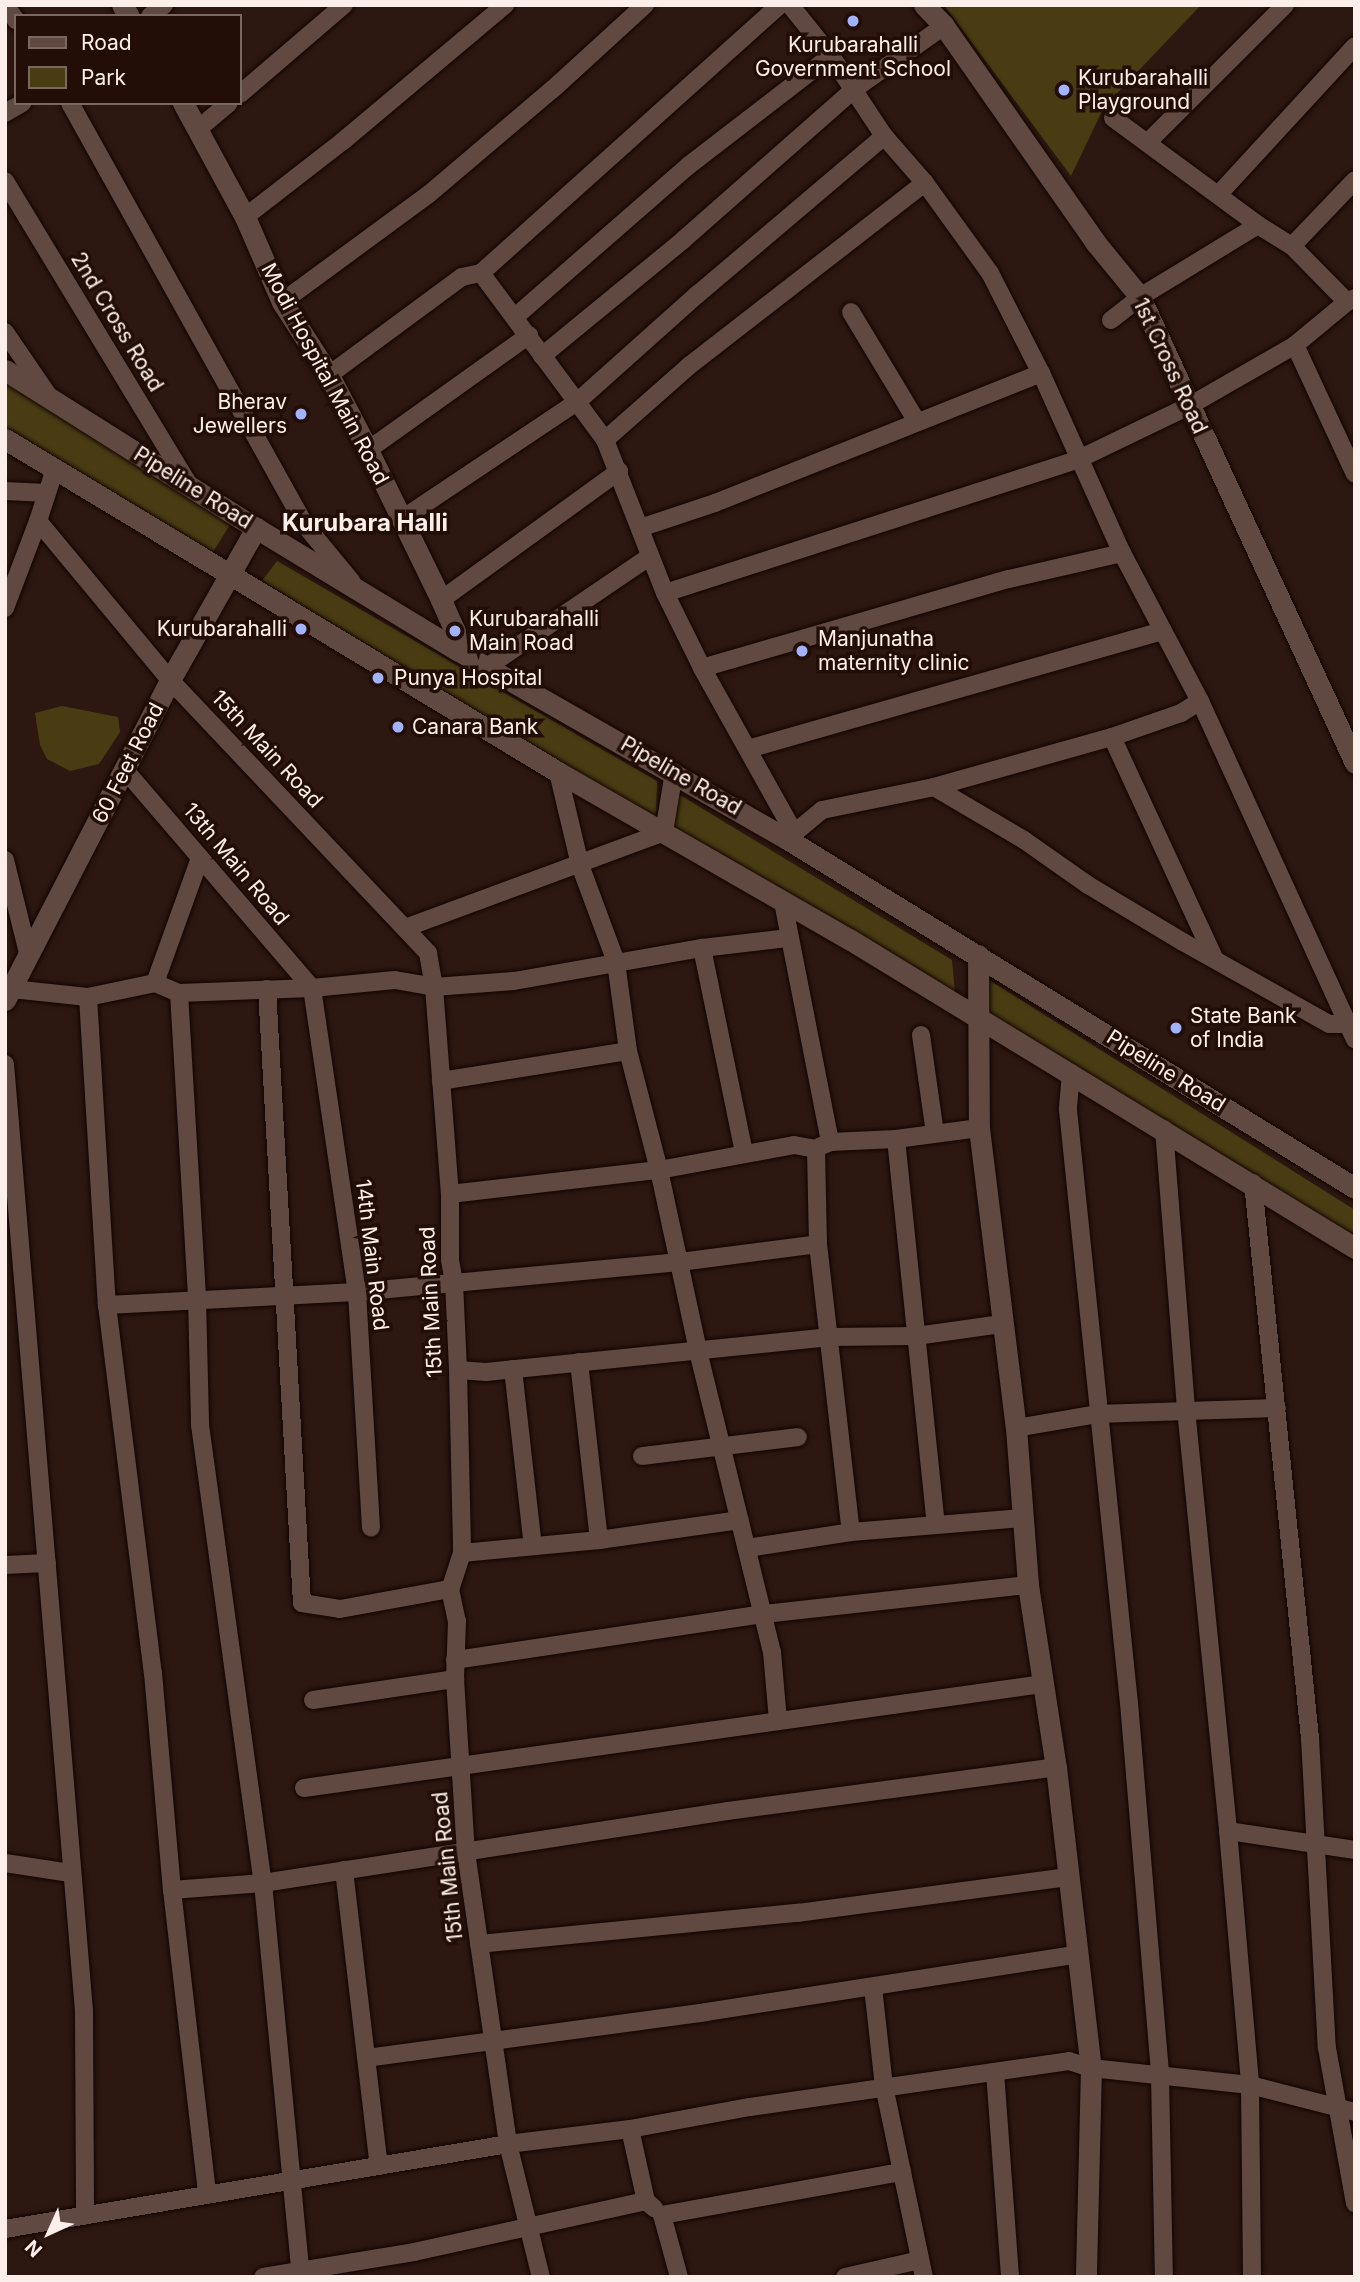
<!DOCTYPE html>
<style>
body{margin:0}
#map{position:relative;width:1360px;height:2282px;overflow:hidden;background:#2c1810;font-family:Inter,sans-serif}
div>[style]{position:absolute}
[style*='--x']{left:calc(var(--x)*1px);top:calc(var(--y)*1px);width:calc(var(--w)*1px);rotate:calc(var(--a)*1deg)}
.green>*{inset:0;background:#493c13;transform-origin:0 0}
.roads{filter:drop-shadow(0 0 2px #130301) drop-shadow(0 0 2px #130301)}
.street>*{height:18px;margin:-9px;padding:0 9px;transform-origin:9px;border-radius:9px;background:#604940}
.secondary>*{height:21px;margin:-10.5px;padding:0 10.5px;transform-origin:10.5px;border-radius:10.5px;background:#604940}
.dots>*{width:19px;height:19px;translate:-50% -50%;box-sizing:border-box;border:4px solid #220e07;border-radius:50%}
span{translate:-50% -50%;white-space:nowrap;text-align:center;line-height:1.15;-webkit-text-stroke:7px #220e07;paint-order:stroke}
.poi-label{font-size:21px;color:#fceee8}
.left{translate:0 -50%;text-align:left}
.right{translate:-100% -50%;text-align:right}
.street-label{font-size:21px;color:#fceee8}
.quarter-label{font-size:24px;color:#fceee8;font-weight:700}
.frame{position:absolute;inset:0;border:7px solid #fceee8;pointer-events:none}
.legend{position:absolute;left:14px;top:14px;width:228px;height:91px;box-sizing:border-box;background:#220e07;border:2px solid #796861;margin:0;padding:9px 12px;list-style:none;font-size:21px;color:#fceee8}
.legend li{display:flex;align-items:center;gap:14px;height:35px}
.legend b{width:35px;border:2px solid #796861}
.north{position:absolute;left:14px;top:2198px;width:70px;height:70px;-webkit-text-stroke:5px #220e07;paint-order:stroke;rotate:225deg;font-size:19px;font-weight:700;line-height:28px;text-align:center;color:#fceee8}
.north::after{content:'';display:block;margin:auto;width:24px;height:32px;background:#fceee8;clip-path:polygon(50% 0,100% 100%,50% 72%,0 100%)}
</style>
<div id="map">
<div class="green">
<div style="clip-path:polygon(944px 5px,1201px 5px,1104px 107px,1071px 176px)"></div>
<div style="left:5px;top:381px;width:267px;height:43px;rotate:32deg"></div>
<div style="clip-path:polygon(277px 561px,657px 781px,656px 823px,262px 581px)"></div>
<div style="clip-path:polygon(62px 706px,118px 717px,120px 732px,99px 764px,70px 771px,47px 759px,40px 745px,35px 713px)"></div>
<div style="clip-path:polygon(675px 792px,952px 960px,955px 994px,670px 830px)"></div>
<div style="clip-path:polygon(981px 975px,1355px 1210px,1355px 1238px,983px 1009px)"></div>
</div>
<div class="roads">
<div class="street">
<div style="--x:5;--y:5;--w:19;--a:54"></div>
<div style="--x:790;--y:5;--w:65;--a:51.2"></div>
<div style="--x:831;--y:56;--w:96;--a:56.5"></div>
<div style="--x:884;--y:136;--w:62;--a:48.9"></div>
<div style="--x:925;--y:183;--w:111;--a:54.2"></div>
<div style="--x:990;--y:273;--w:112;--a:63"></div>
<div style="--x:1041;--y:373;--w:197;--a:65.8"></div>
<div style="--x:1122;--y:553;--w:167;--a:62.2"></div>
<div style="--x:1200;--y:701;--w:372;--a:65.4"></div>
<div style="--x:150;--y:16;--w:18;--a:-38"></div>
<div style="--x:240;--y:94;--w:137;--a:-40.6"></div>
<div style="--x:70;--y:103;--w:482;--a:60.9"></div>
<div style="--x:304;--y:524;--w:75;--a:50.4"></div>
<div style="--x:5;--y:113;--w:20;--a:-30"></div>
<div style="--x:1113;--y:118;--w:180;--a:36.4"></div>
<div style="--x:1258;--y:225;--w:40;--a:32"></div>
<div style="--x:1292;--y:246;--w:78;--a:45.5"></div>
<div style="--x:1347;--y:302;--w:9;--a:-27"></div>
<div style="--x:198;--y:129;--w:40;--a:-40"></div>
<div style="--x:1148;--y:142;--w:194;--a:-45"></div>
<div style="--x:5;--y:181;--w:357;--a:58.8"></div>
<div style="--x:1218;--y:195;--w:202;--a:-47.4"></div>
<div style="--x:245;--y:217;--w:124;--a:-37.8"></div>
<div style="--x:343;--y:141;--w:212;--a:-40"></div>
<div style="--x:1292;--y:246;--w:91;--a:-46.3"></div>
<div style="--x:481;--y:273;--w:208;--a:53.4"></div>
<div style="--x:605;--y:440;--w:164;--a:68.6"></div>
<div style="--x:665;--y:593;--w:84;--a:63.7"></div>
<div style="--x:702;--y:668;--w:187;--a:60.8"></div>
<div style="--x:282;--y:302;--w:182;--a:-36.3"></div>
<div style="--x:429;--y:194;--w:162;--a:-40.3"></div>
<div style="--x:553;--y:89;--w:125;--a:-42.4"></div>
<div style="--x:851;--y:312;--w:128;--a:59"></div>
<div style="--x:515;--y:317;--w:230;--a:-41.1"></div>
<div style="--x:688;--y:166;--w:180;--a:-37.6"></div>
<div style="--x:1111;--y:320;--w:37;--a:-38"></div>
<div style="--x:1140;--y:297;--w:138;--a:-31.4"></div>
<div style="--x:5;--y:332;--w:76;--a:55.7"></div>
<div style="--x:1295;--y:345;--w:142;--a:65.1"></div>
<div style="--x:542;--y:356;--w:183;--a:-39.4"></div>
<div style="--x:683;--y:240;--w:227;--a:-41.4"></div>
<div style="--x:853;--y:90;--w:111;--a:-35.1"></div>
<div style="--x:329;--y:375;--w:165;--a:-36.4"></div>
<div style="--x:462;--y:277;--w:19;--a:-12"></div>
<div style="--x:481;--y:273;--w:402;--a:-41.9"></div>
<div style="--x:605;--y:440;--w:113;--a:-41.4"></div>
<div style="--x:690;--y:365;--w:297;--a:-37.8"></div>
<div style="--x:368;--y:450;--w:198;--a:-35.5"></div>
<div style="--x:55;--y:469;--w:55;--a:108.1"></div>
<div style="--x:38;--y:521;--w:207;--a:50.3"></div>
<div style="--x:170;--y:680;--w:376;--a:46.6"></div>
<div style="--x:428;--y:953;--w:35;--a:80"></div>
<div style="--x:434;--y:987;--w:208;--a:85.6"></div>
<div style="--x:450;--y:1194;--w:66;--a:90"></div>
<div style="--x:450;--y:1260;--w:22;--a:80"></div>
<div style="--x:454;--y:1282;--w:88;--a:87.4"></div>
<div style="--x:458;--y:1370;--w:183;--a:88.7"></div>
<div style="--x:462;--y:1553;--w:38;--a:108"></div>
<div style="--x:450;--y:1589;--w:33;--a:78"></div>
<div style="--x:457;--y:1621;--w:58;--a:92"></div>
<div style="--x:455;--y:1679;--w:173;--a:86.4"></div>
<div style="--x:466;--y:1852;--w:295;--a:81.8"></div>
<div style="--x:508;--y:2144;--w:137;--a:76.1"></div>
<div style="--x:5;--y:491;--w:41;--a:2.8"></div>
<div style="--x:402;--y:519;--w:211;--a:-33.8"></div>
<div style="--x:577;--y:402;--w:162;--a:-41.8"></div>
<div style="--x:698;--y:294;--w:244;--a:-40.3"></div>
<div style="--x:640;--y:528;--w:79;--a:-18.4"></div>
<div style="--x:715;--y:503;--w:351;--a:-21.7"></div>
<div style="--x:665;--y:593;--w:435;--a:-17.9"></div>
<div style="--x:1079;--y:459;--w:122;--a:-25.7"></div>
<div style="--x:1189;--y:406;--w:122;--a:-29.9"></div>
<div style="--x:1295;--y:345;--w:67;--a:-39.6"></div>
<div style="--x:441;--y:600;--w:220;--a:-35.9"></div>
<div style="--x:5;--y:608;--w:93;--a:-69.2"></div>
<div style="--x:487;--y:667;--w:196;--a:-34.2"></div>
<div style="--x:702;--y:668;--w:320;--a:-16.2"></div>
<div style="--x:1009;--y:579;--w:116;--a:-13"></div>
<div style="--x:1112;--y:737;--w:243;--a:65.2"></div>
<div style="--x:748;--y:749;--w:430;--a:-15.9"></div>
<div style="--x:125;--y:770;--w:287;--a:49.4"></div>
<div style="--x:558;--y:772;--w:96;--a:76.7"></div>
<div style="--x:580;--y:865;--w:103;--a:69.6"></div>
<div style="--x:616;--y:962;--w:90;--a:82.3"></div>
<div style="--x:628;--y:1051;--w:123;--a:75.4"></div>
<div style="--x:659;--y:1170;--w:185;--a:77.8"></div>
<div style="--x:698;--y:1351;--w:310;--a:76.2"></div>
<div style="--x:772;--y:1652;--w:68;--a:85"></div>
<div style="--x:934;--y:787;--w:104;--a:30.5"></div>
<div style="--x:1024;--y:840;--w:78;--a:35.1"></div>
<div style="--x:1088;--y:885;--w:111;--a:31"></div>
<div style="--x:1183;--y:942;--w:167;--a:29.3"></div>
<div style="--x:1329;--y:1024;--w:17;--a:0"></div>
<div style="--x:787;--y:839;--w:45;--a:-39.6"></div>
<div style="--x:822;--y:810;--w:114;--a:-11.6"></div>
<div style="--x:934;--y:787;--w:185;--a:-15.7"></div>
<div style="--x:1112;--y:737;--w:73;--a:-19.2"></div>
<div style="--x:1181;--y:713;--w:22;--a:-32"></div>
<div style="--x:5;--y:860;--w:100;--a:76.1"></div>
<div style="--x:783;--y:902;--w:245;--a:78.9"></div>
<div style="--x:405;--y:928;--w:276;--a:-20.3"></div>
<div style="--x:664;--y:832;--w:61;--a:-80.5"></div>
<div style="--x:702;--y:948;--w:209;--a:78.4"></div>
<div style="--x:155;--y:983;--w:133;--a:-70.2"></div>
<div style="--x:312;--y:988;--w:307;--a:81.6"></div>
<div style="--x:357;--y:1292;--w:236;--a:86.6"></div>
<div style="--x:12;--y:989;--w:76;--a:6"></div>
<div style="--x:88;--y:997;--w:68;--a:-11.8"></div>
<div style="--x:155;--y:983;--w:26;--a:23"></div>
<div style="--x:179;--y:993;--w:133;--a:-2.2"></div>
<div style="--x:312;--y:988;--w:83;--a:-5.5"></div>
<div style="--x:395;--y:980;--w:40;--a:10"></div>
<div style="--x:434;--y:987;--w:80;--a:-4.3"></div>
<div style="--x:514;--y:981;--w:191;--a:-10"></div>
<div style="--x:702;--y:948;--w:88;--a:-6.6"></div>
<div style="--x:267;--y:989;--w:615;--a:86.74"></div>
<div style="--x:302;--y:1603;--w:38;--a:9"></div>
<div style="--x:340;--y:1609;--w:112;--a:-10.3"></div>
<div style="--x:179;--y:993;--w:307;--a:86.6"></div>
<div style="--x:197;--y:1299;--w:126;--a:88.6"></div>
<div style="--x:200;--y:1425;--w:462;--a:82.2"></div>
<div style="--x:263;--y:1883;--w:396;--a:84.5"></div>
<div style="--x:88;--y:997;--w:309;--a:86.5"></div>
<div style="--x:107;--y:1305;--w:371;--a:82.9"></div>
<div style="--x:153;--y:1673;--w:218;--a:85"></div>
<div style="--x:172;--y:1890;--w:305;--a:83.4"></div>
<div style="--x:921;--y:1035;--w:99;--a:81.9"></div>
<div style="--x:5;--y:1064;--w:950;--a:85.23"></div>
<div style="--x:84;--y:2011;--w:202;--a:89.7"></div>
<div style="--x:1071;--y:1073;--w:37;--a:95"></div>
<div style="--x:1068;--y:1110;--w:596;--a:84.13"></div>
<div style="--x:1129;--y:1703;--w:373;--a:85.2"></div>
<div style="--x:1160;--y:2075;--w:202;--a:88.9"></div>
<div style="--x:441;--y:1081;--w:189;--a:-9.1"></div>
<div style="--x:1164;--y:1129;--w:281;--a:85.5"></div>
<div style="--x:1186;--y:1409;--w:424;--a:84.3"></div>
<div style="--x:1228;--y:1831;--w:255;--a:85"></div>
<div style="--x:1250;--y:2085;--w:192;--a:89.4"></div>
<div style="--x:896;--y:1139;--w:387;--a:84.1"></div>
<div style="--x:819;--y:1147;--w:12;--a:-24"></div>
<div style="--x:830;--y:1142;--w:66;--a:-2.6"></div>
<div style="--x:896;--y:1139;--w:84;--a:-7.5"></div>
<div style="--x:1253;--y:1183;--w:558;--a:84.14"></div>
<div style="--x:1310;--y:1738;--w:310;--a:86.9"></div>
<div style="--x:1327;--y:2048;--w:158;--a:79.8"></div>
<div style="--x:450;--y:1194;--w:210;--a:-6.6"></div>
<div style="--x:659;--y:1170;--w:137;--a:-10.5"></div>
<div style="--x:794;--y:1145;--w:22;--a:10"></div>
<div style="--x:816;--y:1149;--w:95;--a:88.8"></div>
<div style="--x:818;--y:1244;--w:290;--a:83.5"></div>
<div style="--x:851;--y:1532;--w:172;--a:-4.7"></div>
<div style="--x:107;--y:1305;--w:250;--a:-3"></div>
<div style="--x:357;--y:1292;--w:324;--a:-5.3"></div>
<div style="--x:680;--y:1262;--w:139;--a:-7.4"></div>
<div style="--x:579;--y:1362;--w:179;--a:83.6"></div>
<div style="--x:513;--y:1369;--w:178;--a:83.6"></div>
<div style="--x:458;--y:1370;--w:28;--a:4"></div>
<div style="--x:486;--y:1372;--w:346;--a:-5.8"></div>
<div style="--x:830;--y:1337;--w:86;--a:-0.7"></div>
<div style="--x:916;--y:1336;--w:86;--a:-8"></div>
<div style="--x:1016;--y:1428;--w:82;--a:-9.8"></div>
<div style="--x:1097;--y:1414;--w:180;--a:-1.9"></div>
<div style="--x:642;--y:1456;--w:157;--a:-6.9"></div>
<div style="--x:747;--y:1548;--w:105;--a:-8.7"></div>
<div style="--x:462;--y:1553;--w:138;--a:-5.4"></div>
<div style="--x:599;--y:1540;--w:142;--a:-8.1"></div>
<div style="--x:5;--y:1565;--w:42;--a:-2.7"></div>
<div style="--x:455;--y:1660;--w:312;--a:-8.5"></div>
<div style="--x:764;--y:1614;--w:266;--a:-6.3"></div>
<div style="--x:313;--y:1700;--w:144;--a:-8.4"></div>
<div style="--x:304;--y:1788;--w:745;--a:-8.02"></div>
<div style="--x:1228;--y:1831;--w:128;--a:8.5"></div>
<div style="--x:5;--y:1863;--w:66;--a:8.7"></div>
<div style="--x:344;--y:1870;--w:298;--a:83.3"></div>
<div style="--x:172;--y:1890;--w:91;--a:-4.4"></div>
<div style="--x:263;--y:1883;--w:471;--a:-8.8"></div>
<div style="--x:728;--y:1811;--w:331;--a:-7.6"></div>
<div style="--x:479;--y:1944;--w:321;--a:-5.6"></div>
<div style="--x:798;--y:1913;--w:271;--a:-7.6"></div>
<div style="--x:873;--y:1987;--w:100;--a:83.7"></div>
<div style="--x:884;--y:2086;--w:195;--a:78.2"></div>
<div style="--x:367;--y:2058;--w:342;--a:-7.7"></div>
<div style="--x:706;--y:2012;--w:377;--a:-8.8"></div>
<div style="--x:995;--y:2072;--w:206;--a:85.8"></div>
<div style="--x:630;--y:2129;--w:74;--a:77.5"></div>
<div style="--x:646;--y:2201;--w:11;--a:41"></div>
<div style="--x:5;--y:2229;--w:510;--a:-9.59"></div>
<div style="--x:508;--y:2144;--w:123;--a:-7"></div>
<div style="--x:630;--y:2129;--w:122;--a:-10.4"></div>
<div style="--x:750;--y:2107;--w:322;--a:-8.2"></div>
<div style="--x:1069;--y:2061;--w:23;--a:18"></div>
<div style="--x:1091;--y:2068;--w:160;--a:6.1"></div>
<div style="--x:1250;--y:2085;--w:108;--a:14.4"></div>
<div style="--x:263;--y:2277;--w:153;--a:-9.4"></div>
<div style="--x:414;--y:2252;--w:238;--a:-12.4"></div>
<div style="--x:679;--y:2277;--w:64;--a:-105.3"></div>
<div style="--x:662;--y:2215;--w:244;--a:-10.2"></div>
<div style="--x:845;--y:2277;--w:77;--a:-12.8"></div>
</div>
<div class="secondary">
<div style="--x:122;--y:5;--w:13;--a:58"></div>
<div style="--x:924;--y:5;--w:29;--a:46"></div>
<div style="--x:944;--y:26;--w:264;--a:55"></div>
<div style="--x:1095;--y:242;--w:71;--a:50.7"></div>
<div style="--x:1140;--y:297;--w:513;--a:65.23"></div>
<div style="--x:183;--y:103;--w:130;--a:61.5"></div>
<div style="--x:245;--y:217;--w:93;--a:66.5"></div>
<div style="--x:282;--y:302;--w:87;--a:57.2"></div>
<div style="--x:329;--y:375;--w:85;--a:62.5"></div>
<div style="--x:368;--y:450;--w:167;--a:64"></div>
<div style="--x:441;--y:600;--w:34;--a:66"></div>
<div style="--x:455;--y:631;--w:19;--a:84"></div>
<div style="--x:5;--y:370;--w:297;--a:32.2"></div>
<div style="--x:256;--y:528;--w:235;--a:31.3"></div>
<div style="--x:457;--y:650;--w:380;--a:29.8"></div>
<div style="--x:787;--y:839;--w:667;--a:31.57"></div>
<div style="--x:5;--y:439;--w:646;--a:31.06"></div>
<div style="--x:558;--y:772;--w:336;--a:29.9"></div>
<div style="--x:849;--y:939;--w:593;--a:31.41"></div>
<div style="--x:978;--y:955;--w:173;--a:89.7"></div>
<div style="--x:979;--y:1128;--w:302;--a:83"></div>
<div style="--x:1016;--y:1428;--w:157;--a:85.6"></div>
<div style="--x:1028;--y:1585;--w:184;--a:81.3"></div>
<div style="--x:1056;--y:1767;--w:303;--a:83.4"></div>
<div style="--x:1091;--y:2068;--w:209;--a:91.4"></div>
<div style="--x:5;--y:1000;--w:360;--a:-62.7"></div>
<div style="--x:170;--y:680;--w:175;--a:-60.5"></div>
</div>
</div>
<div class="dots">
<div style="left:853px;top:21px;background:#a3b2fd"></div>
<div style="left:1064px;top:90px;background:#a3b2fd"></div>
<div style="left:301px;top:414px;background:#a3b2fd"></div>
<div style="left:301px;top:629px;background:#a3b2fd"></div>
<div style="left:455px;top:631px;background:#a3b2fd"></div>
<div style="left:802px;top:651px;background:#a3b2fd"></div>
<div style="left:378px;top:678px;background:#a3b2fd"></div>
<div style="left:398px;top:727px;background:#a3b2fd"></div>
<div style="left:1176px;top:1028px;background:#a3b2fd"></div>
</div>
<div class="poi-label">
<span style="left:853px;top:57px">Kurubarahalli<br>Government School</span>
<span class="left" style="left:1078px;top:90px">Kurubarahalli<br>Playground</span>
<span class="right" style="left:287px;top:414px">Bherav<br>Jewellers</span>
<span class="left" style="left:469px;top:631px">Kurubarahalli<br>Main Road</span>
<span class="right" style="left:287px;top:629px">Kurubarahalli</span>
<span class="left" style="left:818px;top:651px">Manjunatha<br>maternity clinic</span>
<span class="left" style="left:394px;top:678px">Punya Hospital</span>
<span class="left" style="left:412px;top:727px">Canara Bank</span>
<span class="left" style="left:1190px;top:1028px">State Bank<br>of India</span>
</div>
<div class="street-label">
<span style="left:117px;top:322px;rotate:59deg">2nd Cross Road</span>
<span style="left:1170px;top:366px;rotate:65deg">1st Cross Road</span>
<span style="left:325px;top:374px;rotate:62deg">Modi Hospital Main Road</span>
<span style="left:193px;top:488px;rotate:32deg">Pipeline Road</span>
<span style="left:267px;top:749px;rotate:47deg">15th Main Road</span>
<span style="left:128px;top:763px;rotate:-63deg">60 Feet Road</span>
<span style="left:681px;top:776px;rotate:30deg">Pipeline Road</span>
<span style="left:236px;top:864px;rotate:50deg">13th Main Road</span>
<span style="left:1166px;top:1071px;rotate:32deg">Pipeline Road</span>
<span style="left:372px;top:1255px;rotate:83deg">14th Main Road</span>
<span style="left:431px;top:1302px;rotate:-93deg">15th Main Road</span>
<span style="left:448px;top:1867px;rotate:-96deg">15th Main Road</span>
</div>
<div class="quarter-label">
<span style="left:365px;top:523px">Kurubara Halli</span>
</div>
<div class="frame"></div>
<ul class="legend">
<li><b style="height:9px;background:#604940"></b>Road</li>
<li><b style="height:19px;background:#493c13"></b>Park</li>
</ul>
<div class="north">N</div>
</div>
